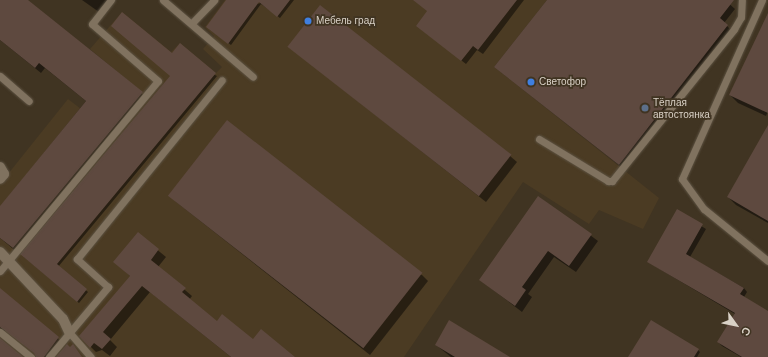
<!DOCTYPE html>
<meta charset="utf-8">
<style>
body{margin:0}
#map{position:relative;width:768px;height:357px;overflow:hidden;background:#403422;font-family:"DM Sans",sans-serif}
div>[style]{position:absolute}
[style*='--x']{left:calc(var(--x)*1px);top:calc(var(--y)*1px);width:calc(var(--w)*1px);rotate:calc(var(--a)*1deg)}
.built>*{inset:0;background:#4b3b23}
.shadow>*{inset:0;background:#0007}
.building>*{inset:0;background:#5e493f;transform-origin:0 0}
.roads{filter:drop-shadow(0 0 1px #5c5242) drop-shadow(0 0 1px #5c5242)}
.lane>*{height:7px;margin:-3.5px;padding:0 3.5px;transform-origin:3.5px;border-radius:3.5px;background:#80725f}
.street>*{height:10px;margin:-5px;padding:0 5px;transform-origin:5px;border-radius:5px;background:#80725f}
.dots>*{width:11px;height:11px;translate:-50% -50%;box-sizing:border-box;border:2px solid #403422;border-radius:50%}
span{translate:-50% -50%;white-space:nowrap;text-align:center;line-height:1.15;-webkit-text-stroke:3.5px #403422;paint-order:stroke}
.poi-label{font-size:10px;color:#d9d1c6}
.left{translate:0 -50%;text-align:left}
.north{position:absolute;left:716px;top:305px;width:40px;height:40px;-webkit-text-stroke:3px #403422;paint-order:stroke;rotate:123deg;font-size:11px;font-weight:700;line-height:16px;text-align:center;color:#d9d1c6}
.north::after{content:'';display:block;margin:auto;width:14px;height:18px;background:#d9d1c6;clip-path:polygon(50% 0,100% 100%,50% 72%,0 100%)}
</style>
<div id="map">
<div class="built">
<div style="clip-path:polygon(225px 0,547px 0,494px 67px,659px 198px,643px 229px,599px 210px,589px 224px,523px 182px,404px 357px,0 357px,0 184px,68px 99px,103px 126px,137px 88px,90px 49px,122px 12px,171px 52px,180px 43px,216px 73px,222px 67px,203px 49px,214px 36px,205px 27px)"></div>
</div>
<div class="shadow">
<div style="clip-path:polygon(0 0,26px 0,147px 98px,18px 253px,0 238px,0 207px,86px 101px,45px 68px,41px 73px,0 40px)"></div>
<div style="clip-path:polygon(82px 0,108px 0,99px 12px)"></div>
<div style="clip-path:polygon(227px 0,254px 0,259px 4px,262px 0,294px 0,280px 18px,261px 4px,231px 45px,209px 29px)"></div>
<div style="clip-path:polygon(430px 0,524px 0,483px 54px,477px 50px,466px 64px,422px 30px)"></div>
<div style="clip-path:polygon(548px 0,725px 0,735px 9px,724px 23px,732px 31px,624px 169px,500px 71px)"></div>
<div style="clip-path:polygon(768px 15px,768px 111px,766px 116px,738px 103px,730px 95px)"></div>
<div style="clip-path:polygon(289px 47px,510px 156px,517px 162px,486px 202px)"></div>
<div style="clip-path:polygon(172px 54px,217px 76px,58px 267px,88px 292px,79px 303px,24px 257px,172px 76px)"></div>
<div style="clip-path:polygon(768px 127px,768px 223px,736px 205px,728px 197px)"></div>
<div style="clip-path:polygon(539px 197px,598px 241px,576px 272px,554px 257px,528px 294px,532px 297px,522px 312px,480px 280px)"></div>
<div style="clip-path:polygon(175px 201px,422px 275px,428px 281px,370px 355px)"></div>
<div style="clip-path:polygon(677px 211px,706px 229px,690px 257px,744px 288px,747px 292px,744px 297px,768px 312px,768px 357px,741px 357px,722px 346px,718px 342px,735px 314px,648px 262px)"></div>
<div style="clip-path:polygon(138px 234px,166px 257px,158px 267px,192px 296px,189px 300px,217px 322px,253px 340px,294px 357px,231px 357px,150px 292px,110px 340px,117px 347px,110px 356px,102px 350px,96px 352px,89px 345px,131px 277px,115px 262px)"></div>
<div style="clip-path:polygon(0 289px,61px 341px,47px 357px,37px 357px,36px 354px,7px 331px,0 331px)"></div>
<div style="clip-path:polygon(436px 345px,508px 357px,451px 357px)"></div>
<div style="clip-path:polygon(698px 350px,700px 352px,697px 357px,636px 357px)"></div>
</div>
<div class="building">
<div style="clip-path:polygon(0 0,28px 0,143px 92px,13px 248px,0 238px,0 206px,86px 101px,39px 63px,35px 68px,0 40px)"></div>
<div style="clip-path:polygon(226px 0,290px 0,277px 17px,259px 2px,228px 44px,206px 27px)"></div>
<div style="clip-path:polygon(413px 0,517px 0,478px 50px,473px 46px,461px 61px,416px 26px,427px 11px)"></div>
<div style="clip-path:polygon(547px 0,734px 0,720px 18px,728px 25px,619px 165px,494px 67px)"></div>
<div style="left:320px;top:5px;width:243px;height:53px;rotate:38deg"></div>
<div style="clip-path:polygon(122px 12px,172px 53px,180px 43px,216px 73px,57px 264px,87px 289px,77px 302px,20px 254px,170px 76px,111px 26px)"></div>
<div style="clip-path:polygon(768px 13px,768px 113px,729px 95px)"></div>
<div style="left:227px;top:120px;width:248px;height:96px;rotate:38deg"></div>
<div style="clip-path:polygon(768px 125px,768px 221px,727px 197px)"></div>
<div style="clip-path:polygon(538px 196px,592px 234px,569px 266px,548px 251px,522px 287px,526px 290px,515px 306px,479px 280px)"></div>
<div style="clip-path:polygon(677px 209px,703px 224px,686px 254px,744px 288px,740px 294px,768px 311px,768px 357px,742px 357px,717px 342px,735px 313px,647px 262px)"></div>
<div style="clip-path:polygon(138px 232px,159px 249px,151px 260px,186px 288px,182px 292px,217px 321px,222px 314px,253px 339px,261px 329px,295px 357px,231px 357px,142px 286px,103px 332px,111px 339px,102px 349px,94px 343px,90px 348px,79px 336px,130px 276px,113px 262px)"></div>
<div style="clip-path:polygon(0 288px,59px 337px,44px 357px,36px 357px,34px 353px,0 327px)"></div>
<div style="clip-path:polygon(449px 320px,510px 357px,455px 357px,435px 345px)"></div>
<div style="clip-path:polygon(651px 320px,699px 349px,694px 357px,628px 357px)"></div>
<div style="clip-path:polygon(0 338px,23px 357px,0 357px)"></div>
<div style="clip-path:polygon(67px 344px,70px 347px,73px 344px,82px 357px,56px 357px)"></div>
</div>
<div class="roads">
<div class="lane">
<div style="--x:163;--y:0;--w:118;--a:40.5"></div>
<div style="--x:762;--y:0;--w:196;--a:114.1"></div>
<div style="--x:682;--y:179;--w:37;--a:54"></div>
<div style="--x:704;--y:209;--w:82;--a:39.1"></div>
<div style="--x:192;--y:23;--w:32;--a:-46"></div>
<div style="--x:0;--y:76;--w:38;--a:41"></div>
<div style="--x:539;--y:139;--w:81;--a:31.3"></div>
<div style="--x:608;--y:181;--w:4;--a:0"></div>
<div style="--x:612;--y:181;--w:195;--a:-51.2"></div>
<div style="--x:734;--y:29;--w:14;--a:-60"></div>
<div style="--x:741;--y:17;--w:17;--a:-87"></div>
<div style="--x:0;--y:271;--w:247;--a:-50.3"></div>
<div style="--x:158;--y:81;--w:87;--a:-139.2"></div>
<div style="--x:92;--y:24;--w:31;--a:-52"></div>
<div style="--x:0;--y:332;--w:40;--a:39"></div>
<div style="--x:69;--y:332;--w:33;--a:49"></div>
<div style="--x:49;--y:357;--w:92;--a:-49.9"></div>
<div style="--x:108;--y:287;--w:42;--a:-137.9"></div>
<div style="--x:77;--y:259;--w:230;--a:-51"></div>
</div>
<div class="street">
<div style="--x:0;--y:167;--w:8;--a:60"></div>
<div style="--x:4;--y:174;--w:6;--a:129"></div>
<div style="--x:0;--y:252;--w:92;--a:46.8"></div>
<div style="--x:63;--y:319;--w:14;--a:65"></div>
</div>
</div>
<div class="dots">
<div style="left:308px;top:21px;background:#3f7fe0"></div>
<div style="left:531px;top:82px;background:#3f7fe0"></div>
<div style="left:645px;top:108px;background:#5c6f8a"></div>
</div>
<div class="poi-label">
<span class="left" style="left:316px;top:21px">Мебель град</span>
<span class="left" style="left:539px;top:82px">Светофор</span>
<span class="left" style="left:653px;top:108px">Тёплая<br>автостоянка</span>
</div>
<div class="north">С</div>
</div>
